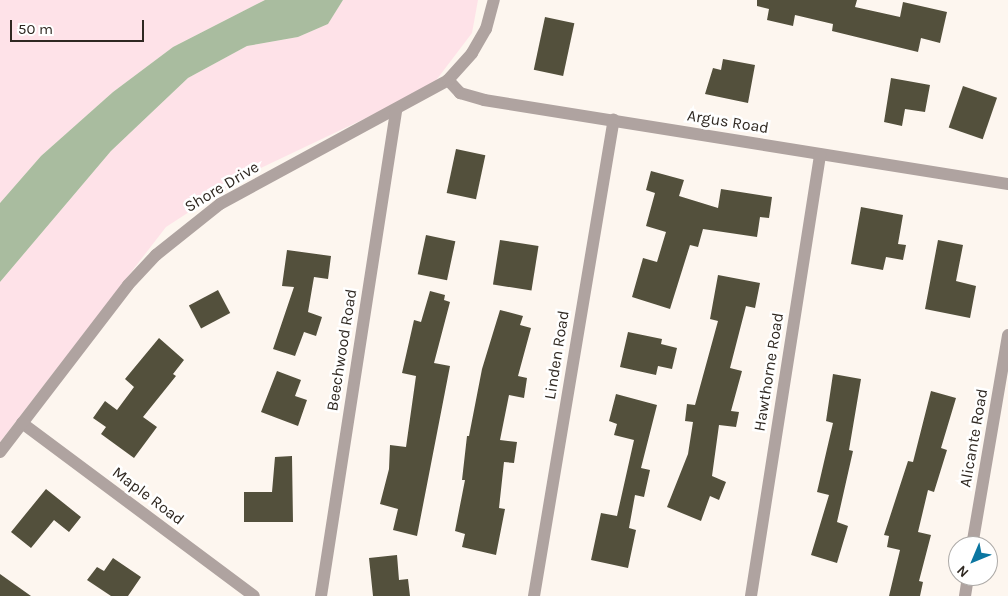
<!DOCTYPE html>
<style>
body{margin:0}
#map{position:relative;width:1008px;height:596px;overflow:hidden;background:#fdf6ef;font-family:Karla,sans-serif}
div>[style]{position:absolute}
[style*='--x']{left:calc(var(--x)*1px);top:calc(var(--y)*1px);width:calc(var(--w)*1px);rotate:calc(var(--a)*1deg)}
.green>*{inset:0;background:#fee2e8}
.water>*{inset:0;background:#a9bc9f}
.building>*{inset:0;background:#53503c;transform-origin:0 0}
.minor>*{height:12px;margin:-6px;padding:0 6px;transform-origin:6px;border-radius:6px;background:#afa3a0}
span{translate:-50% -50%;white-space:nowrap;text-align:center;line-height:1.15;-webkit-text-stroke:5px #fff;paint-order:stroke}
.street-label{font-size:16px;color:#2f2821}
.north{position:absolute;left:948px;top:536px;width:50px;height:50px;box-sizing:border-box;background:#fff;border:1px solid #aca9a6;border-radius:50%;rotate:225deg;font-size:14px;font-weight:700;line-height:20px;text-align:center;color:#2f2821}
.north::after{content:'';display:block;margin:auto;width:18px;height:22px;background:#0b76a1;clip-path:polygon(50% 0,100% 100%,50% 72%,0 100%)}
.scale{position:absolute;left:10px;top:20px;width:134px;height:22px;box-sizing:border-box;border:2px solid #2f2821;border-top:0;padding-left:6px;font-size:15px;line-height:18px;white-space:nowrap;color:#2f2821;-webkit-text-stroke:4px #fff;paint-order:stroke}
</style>
<div id="map">
<div class="green">
<div style="clip-path:polygon(0 0,265px 0,173px 47px,113px 92px,41px 156px,0 203px)"></div>
<div style="clip-path:polygon(343px 0,478px 0,472px 33px,431px 87px,246px 175px,166px 227px,0 442px,0 282px,111px 151px,188px 78px,247px 46px,298px 37px,328px 24px)"></div>
</div>
<div class="water">
<div style="clip-path:polygon(265px 0,343px 0,328px 24px,298px 37px,247px 46px,188px 78px,111px 151px,0 282px,0 203px,41px 156px,113px 92px,173px 47px)"></div>
</div>
<div class="building">
<div style="clip-path:polygon(757px 0,857px 0,855px 7px,900px 17px,903px 2px,947px 12px,940px 43px,921px 38px,918px 52px,832px 31px,833px 24px,795px 15px,793px 26px,767px 20px,769px 9px,757px 6px)"></div>
<div style="left:545px;top:17px;width:30px;height:54px;rotate:12deg"></div>
<div style="clip-path:polygon(723px 59px,755px 65px,748px 103px,705px 94px,713px 68px,721px 70px)"></div>
<div style="clip-path:polygon(891px 78px,930px 85px,925px 112px,905px 109px,902px 126px,884px 122px)"></div>
<div style="left:963px;top:86px;width:36px;height:44px;rotate:19deg"></div>
<div style="left:456px;top:149px;width:30px;height:45px;rotate:12deg"></div>
<div style="clip-path:polygon(651px 171px,684px 180px,679px 196px,718px 208px,721px 189px,772px 197px,769px 218px,760px 217px,757px 237px,703px 229px,698px 247px,690px 245px,670px 309px,632px 297px,643px 258px,657px 262px,666px 232px,646px 226px,655px 193px,646px 190px)"></div>
<div style="clip-path:polygon(861px 207px,903px 215px,898px 244px,906px 245px,903px 260px,886px 257px,883px 270px,851px 264px)"></div>
<div style="left:426px;top:235px;width:30px;height:40px;rotate:12deg"></div>
<div style="left:500px;top:240px;width:39px;height:45px;rotate:9deg"></div>
<div style="clip-path:polygon(938px 240px,963px 245px,956px 281px,976px 286px,970px 318px,925px 309px)"></div>
<div style="clip-path:polygon(287px 250px,331px 256px,328px 279px,314px 277px,308px 312px,322px 317px,316px 336px,304px 332px,295px 356px,273px 349px,294px 287px,282px 286px)"></div>
<div style="clip-path:polygon(718px 275px,760px 283px,755px 308px,746px 306px,730px 368px,742px 371px,731px 411px,739px 412px,736px 427px,719px 425px,712px 476px,726px 482px,719px 500px,710px 496px,701px 521px,667px 507px,688px 454px,693px 422px,685px 421px,687px 404px,695px 405px,718px 321px,710px 319px)"></div>
<div style="left:218px;top:290px;width:26px;height:33px;rotate:62deg"></div>
<div style="clip-path:polygon(430px 291px,445px 295px,444px 300px,450px 302px,434px 363px,450px 366px,417px 536px,393px 530px,398px 509px,380px 504px,389px 469px,390px 445px,406px 447px,416px 376px,402px 373px,414px 320px,421px 322px)"></div>
<div style="clip-path:polygon(500px 310px,523px 316px,520px 325px,531px 328px,518px 376px,527px 378px,524px 398px,509px 395px,500px 440px,517px 442px,514px 463px,504px 462px,499px 508px,505px 509px,496px 555px,462px 547px,465px 534px,455px 531px,465px 480px,462px 480px,467px 436px,469px 436px,482px 369px)"></div>
<div style="clip-path:polygon(628px 332px,662px 339px,661px 344px,677px 348px,672px 369px,658px 366px,656px 375px,620px 367px)"></div>
<div style="clip-path:polygon(159px 338px,184px 360px,173px 374px,176px 376px,143px 417px,157px 427px,134px 458px,101px 434px,106px 427px,93px 418px,105px 401px,117px 410px,134px 387px,125px 379px)"></div>
<div style="clip-path:polygon(277px 371px,301px 380px,295px 396px,307px 400px,298px 426px,261px 412px)"></div>
<div style="clip-path:polygon(833px 374px,861px 379px,849px 450px,853px 451px,837px 522px,848px 526px,837px 563px,811px 555px,829px 495px,817px 492px,833px 423px,826px 421px)"></div>
<div style="clip-path:polygon(931px 391px,956px 398px,941px 448px,947px 450px,934px 492px,928px 490px,918px 532px,931px 535px,919px 581px,923px 582px,920px 596px,889px 596px,900px 550px,887px 547px,889px 536px,884px 535px,908px 461px,913px 462px)"></div>
<div style="clip-path:polygon(616px 394px,657px 405px,641px 468px,650px 470px,644px 497px,635px 495px,629px 528px,636px 530px,628px 568px,591px 560px,601px 513px,617px 516px,634px 440px,614px 435px,617px 424px,609px 421px)"></div>
<div style="clip-path:polygon(292px 456px,293px 522px,244px 522px,244px 492px,272px 492px,275px 457px)"></div>
<div style="clip-path:polygon(46px 489px,81px 517px,69px 532px,54px 520px,31px 548px,11px 532px)"></div>
<div style="clip-path:polygon(397px 555px,399px 580px,408px 579px,410px 596px,373px 596px,369px 558px)"></div>
<div style="clip-path:polygon(113px 558px,141px 577px,128px 596px,111px 596px,87px 580px,97px 567px,104px 571px)"></div>
<div style="clip-path:polygon(0 574px,31px 596px,0 596px)"></div>
</div>
<div class="minor">
<div style="--x:448;--y:80;--w:18;--a:47"></div>
<div style="--x:460;--y:93;--w:25;--a:16"></div>
<div style="--x:484;--y:100;--w:531;--a:9.11"></div>
<div style="--x:22;--y:423;--w:289;--a:36.7"></div>
<div style="--x:0;--y:452;--w:210;--a:-52.5"></div>
<div style="--x:128;--y:285;--w:41;--a:-47"></div>
<div style="--x:156;--y:255;--w:82;--a:-38.6"></div>
<div style="--x:220;--y:204;--w:260;--a:-28.5"></div>
<div style="--x:448;--y:80;--w:36;--a:-48"></div>
<div style="--x:472;--y:53;--w:28;--a:-60"></div>
<div style="--x:486;--y:29;--w:30;--a:-75"></div>
<div style="--x:972;--y:546;--w:214;--a:-80.3"></div>
<div style="--x:321;--y:596;--w:492;--a:-81.2"></div>
<div style="--x:534;--y:596;--w:483;--a:-80.5"></div>
<div style="--x:751;--y:596;--w:447;--a:-81.1"></div>
<div style="--x:965;--y:596;--w:20;--a:-81"></div>
</div>
<div class="street-label">
<span style="left:728px;top:122px;rotate:9deg">Argus Road</span>
<span style="left:222px;top:187px;rotate:-31deg">Shore Drive</span>
<span style="left:342px;top:350px;rotate:-81deg">Beechwood Road</span>
<span style="left:557px;top:355px;rotate:-81deg">Linden Road</span>
<span style="left:769px;top:372px;rotate:-81deg">Hawthorne Road</span>
<span style="left:974px;top:438px;rotate:-80deg">Alicante Road</span>
<span style="left:148px;top:496px;rotate:37deg">Maple Road</span>
</div>
<div class="north">N</div>
<div class="scale">50 m</div>
</div>
